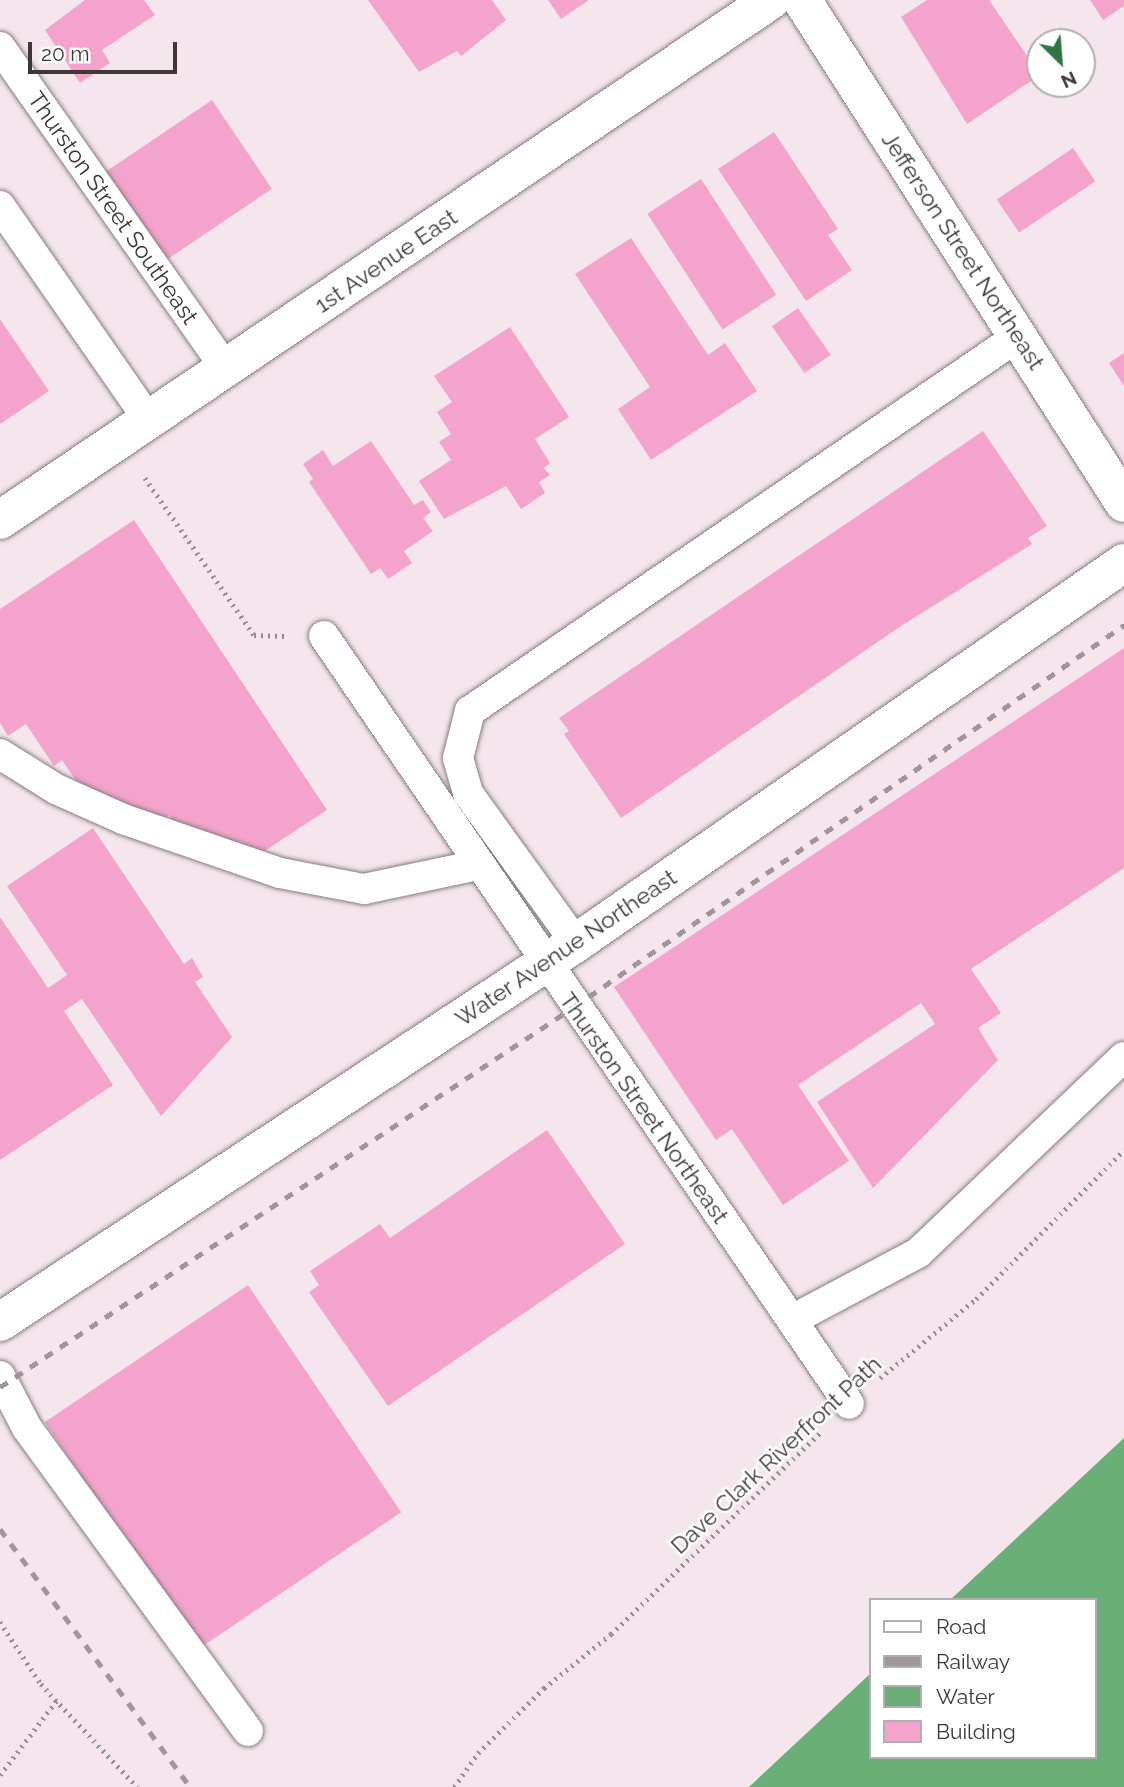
<!DOCTYPE html>
<style>
body{margin:0}
#map{position:relative;width:1124px;height:1787px;overflow:hidden;background:#f4e6ec;font-family:Raleway,sans-serif}
div>[style]{position:absolute}
[style*='--x']{left:calc(var(--x)*1px);top:calc(var(--y)*1px);width:calc(var(--w)*1px);rotate:calc(var(--a)*1deg)}
.water>*{inset:0;background:#6aae78}
.building>*{inset:0;background:#f4a4cc;transform-origin:0 0}
.path>*{height:4.5px;margin-top:-2.25px;transform-origin:0;background:repeating-linear-gradient(90deg,#968c91 0 2px,transparent 0 7px)}
.roads{filter:drop-shadow(0 0 2px #897c81) drop-shadow(0 0 2px #897c81)}
.lane>*{height:30px;margin:-15px;padding:0 15px;transform-origin:15px;border-radius:15px;background:#fff}
.street>*{height:38px;margin:-19px;padding:0 19px;transform-origin:19px;border-radius:19px;background:#fff}
.secondary>*{height:38px;margin:-19px;padding:0 19px;transform-origin:19px;border-radius:19px;background:#fff}
.rail>*{height:5px;margin-top:-2.5px;transform-origin:0;background:repeating-linear-gradient(90deg,#9f959a 0 9px,transparent 0 18px)}
span{translate:-50% -50%;white-space:nowrap;text-align:center;line-height:1.15;-webkit-text-stroke:5px #fff;paint-order:stroke}
.street-label{font-size:23px;color:#3d373a}
.legend{position:absolute;left:869px;top:1598px;width:228px;height:161px;box-sizing:border-box;background:#fff;border:2px solid #b1afb0;margin:0;padding:9px 12px;list-style:none;font-size:21px;color:#3d373a}
.legend li{display:flex;align-items:center;gap:14px;height:35px}
.legend b{width:35px;border:2px solid #b1afb0}
.north{position:absolute;left:1026px;top:28px;width:70px;height:70px;box-sizing:border-box;background:#fff;border:2px solid #b1afb0;border-radius:50%;rotate:155deg;font-size:19px;font-weight:700;line-height:28px;text-align:center;color:#3d373a}
.north::after{content:'';display:block;margin:auto;width:24px;height:32px;background:#2f7541;clip-path:polygon(50% 0,100% 100%,50% 72%,0 100%)}
.scale{position:absolute;left:28px;top:42px;width:149px;height:32px;box-sizing:border-box;border:4px solid #3d373a;border-top:0;padding-left:9px;font-size:21px;line-height:24px;white-space:nowrap;color:#3d373a;-webkit-text-stroke:5px #fff;paint-order:stroke}
</style>
<div id="map">
<div class="water">
<div style="clip-path:polygon(1124px 1438px,1124px 1787px,749px 1787px,870px 1674px,870px 1757px,1094px 1757px,1094px 1600px,950px 1600px)"></div>
</div>
<div class="building">
<div style="clip-path:polygon(85px 0,144px 0,155px 15px,102px 50px,110px 63px,80px 83px,45px 30px)"></div>
<div style="clip-path:polygon(368px 0,492px 0,506px 20px,461px 56px,457px 51px,419px 72px)"></div>
<div style="clip-path:polygon(548px 0,589px 0,561px 19px)"></div>
<div style="clip-path:polygon(927px 0,989px 0,1040px 75px,967px 124px,901px 17px)"></div>
<div style="clip-path:polygon(1090px 0,1124px 0,1124px 6px,1103px 20px)"></div>
<div style="left:212px;top:100px;width:107px;height:130px;rotate:56deg"></div>
<div style="clip-path:polygon(774px 132px,838px 229px,828px 235px,852px 270px,806px 301px,718px 169px)"></div>
<div style="left:1073px;top:148px;width:40px;height:92px;rotate:56deg"></div>
<div style="left:701px;top:179px;width:138px;height:64px;rotate:57deg"></div>
<div style="clip-path:polygon(631px 238px,708px 355px,725px 343px,757px 391px,651px 460px,618px 409px,650px 387px,575px 274px)"></div>
<div style="left:798px;top:308px;width:57px;height:32px;rotate:55deg"></div>
<div style="clip-path:polygon(0 319px,49px 391px,0 424px)"></div>
<div style="clip-path:polygon(510px 327px,569px 417px,535px 439px,550px 463px,544px 468px,550px 475px,539px 482px,545px 493px,521px 509px,506px 486px,444px 519px,419px 481px,451px 460px,439px 442px,451px 434px,437px 412px,452px 402px,434px 376px)"></div>
<div style="clip-path:polygon(1124px 353px,1124px 386px,1109px 363px)"></div>
<div style="clip-path:polygon(983px 431px,1047px 526px,1028px 538px,1032px 544px,901px 626px,621px 818px,564px 734px,569px 731px,559px 718px)"></div>
<div style="clip-path:polygon(371px 441px,414px 505px,423px 500px,431px 512px,423px 518px,433px 531px,404px 551px,412px 563px,388px 579px,380px 568px,371px 574px,309px 482px,313px 479px,303px 464px,323px 450px,333px 466px)"></div>
<div style="clip-path:polygon(134px 520px,327px 810px,260px 854px,184px 838px,169px 815px,153px 827px,86px 796px,62px 760px,54px 766px,26px 724px,8px 736px,0 723px,0 609px)"></div>
<div style="clip-path:polygon(1124px 648px,1124px 868px,971px 969px,1001px 1013px,978px 1028px,998px 1060px,873px 1188px,817px 1102px,935px 1024px,921px 1003px,798px 1085px,849px 1161px,783px 1205px,732px 1129px,716px 1140px,614px 987px)"></div>
<div style="clip-path:polygon(93px 828px,184px 964px,192px 958px,203px 977px,195px 982px,232px 1037px,161px 1116px,82px 999px,64px 1011px,113px 1085px,0 1160px,0 917px,48px 988px,67px 975px,7px 886px)"></div>
<div style="clip-path:polygon(547px 1130px,625px 1244px,388px 1406px,309px 1292px,319px 1285px,310px 1271px,380px 1224px,390px 1238px)"></div>
<div style="left:248px;top:1285px;width:274px;height:245px;rotate:56deg"></div>
</div>
<div class="path">
<div style="--x:145;--y:478;--w:191;--a:55.2"></div>
<div style="--x:254;--y:635;--w:31;--a:2"></div>
<div style="--x:880;--y:1378;--w:124;--a:-39.5"></div>
<div style="--x:976;--y:1299;--w:210;--a:-45.2"></div>
<div style="--x:0;--y:1622;--w:74;--a:56.5"></div>
<div style="--x:41;--y:1684;--w:141;--a:47"></div>
<div style="--x:0;--y:1775;--w:94;--a:-52.8"></div>
<div style="--x:454;--y:1787;--w:42;--a:-54.8"></div>
<div style="--x:478;--y:1753;--w:93;--a:-44.6"></div>
<div style="--x:544;--y:1688;--w:86;--a:-38.9"></div>
<div style="--x:611;--y:1634;--w:293;--a:-43.9"></div>
</div>
<div class="roads">
<div class="lane">
<div style="--x:0;--y:47;--w:393;--a:54.9"></div>
<div style="--x:0;--y:206;--w:261;--a:55.2"></div>
<div style="--x:324;--y:636;--w:930;--a:55.64"></div>
<div style="--x:0;--y:754;--w:66;--a:32"></div>
<div style="--x:56;--y:789;--w:73;--a:24.1"></div>
<div style="--x:123;--y:819;--w:166;--a:19"></div>
<div style="--x:280;--y:873;--w:86;--a:10.8"></div>
<div style="--x:364;--y:889;--w:116;--a:-11.9"></div>
<div style="--x:576;--y:943;--w:185;--a:-125.8"></div>
<div style="--x:468;--y:793;--w:36;--a:-106"></div>
<div style="--x:458;--y:758;--w:49;--a:-75.7"></div>
<div style="--x:470;--y:711;--w:663;--a:-34.36"></div>
<div style="--x:792;--y:1320;--w:143;--a:-28"></div>
<div style="--x:918;--y:1253;--w:284;--a:-43.6"></div>
<div style="--x:0;--y:1376;--w:59;--a:62.6"></div>
<div style="--x:27;--y:1428;--w:375;--a:53.9"></div>
</div>
<div class="street">
<div style="--x:802;--y:0;--w:597;--a:57.37"></div>
<div style="--x:0;--y:1322;--w:690;--a:-33.34"></div>
<div style="--x:576;--y:943;--w:667;--a:-34.74"></div>
</div>
<div class="secondary">
<div style="--x:0;--y:520;--w:930;--a:-34"></div>
</div>
</div>
<div class="rail">
<div style="--x:0;--y:1387;--w:688;--a:-33.51"></div>
<div style="--x:574;--y:1007;--w:670;--a:-34.78"></div>
<div style="--x:0;--y:1529;--w:320;--a:53.6"></div>
</div>
<div class="street-label">
<span style="left:113px;top:208px;rotate:55deg">Thurston Street Southeast</span>
<span style="left:963px;top:251px;rotate:57deg">Jefferson Street Northeast</span>
<span style="left:386px;top:261px;rotate:-34deg">1st Avenue East</span>
<span style="left:566px;top:948px;rotate:-34deg">Water Avenue Northeast</span>
<span style="left:644px;top:1108px;rotate:55deg">Thurston Street Northeast</span>
<span style="left:776px;top:1455px;rotate:-43deg">Dave Clark Riverfront Path</span>
</div>
<ul class="legend">
<li><b style="height:9px;background:#fff"></b>Road</li>
<li><b style="height:9px;background:#9f959a"></b>Railway</li>
<li><b style="height:19px;background:#6aae78"></b>Water</li>
<li><b style="height:19px;background:#f4a4cc"></b>Building</li>
</ul>
<div class="north">N</div>
<div class="scale">20 m</div>
</div>
